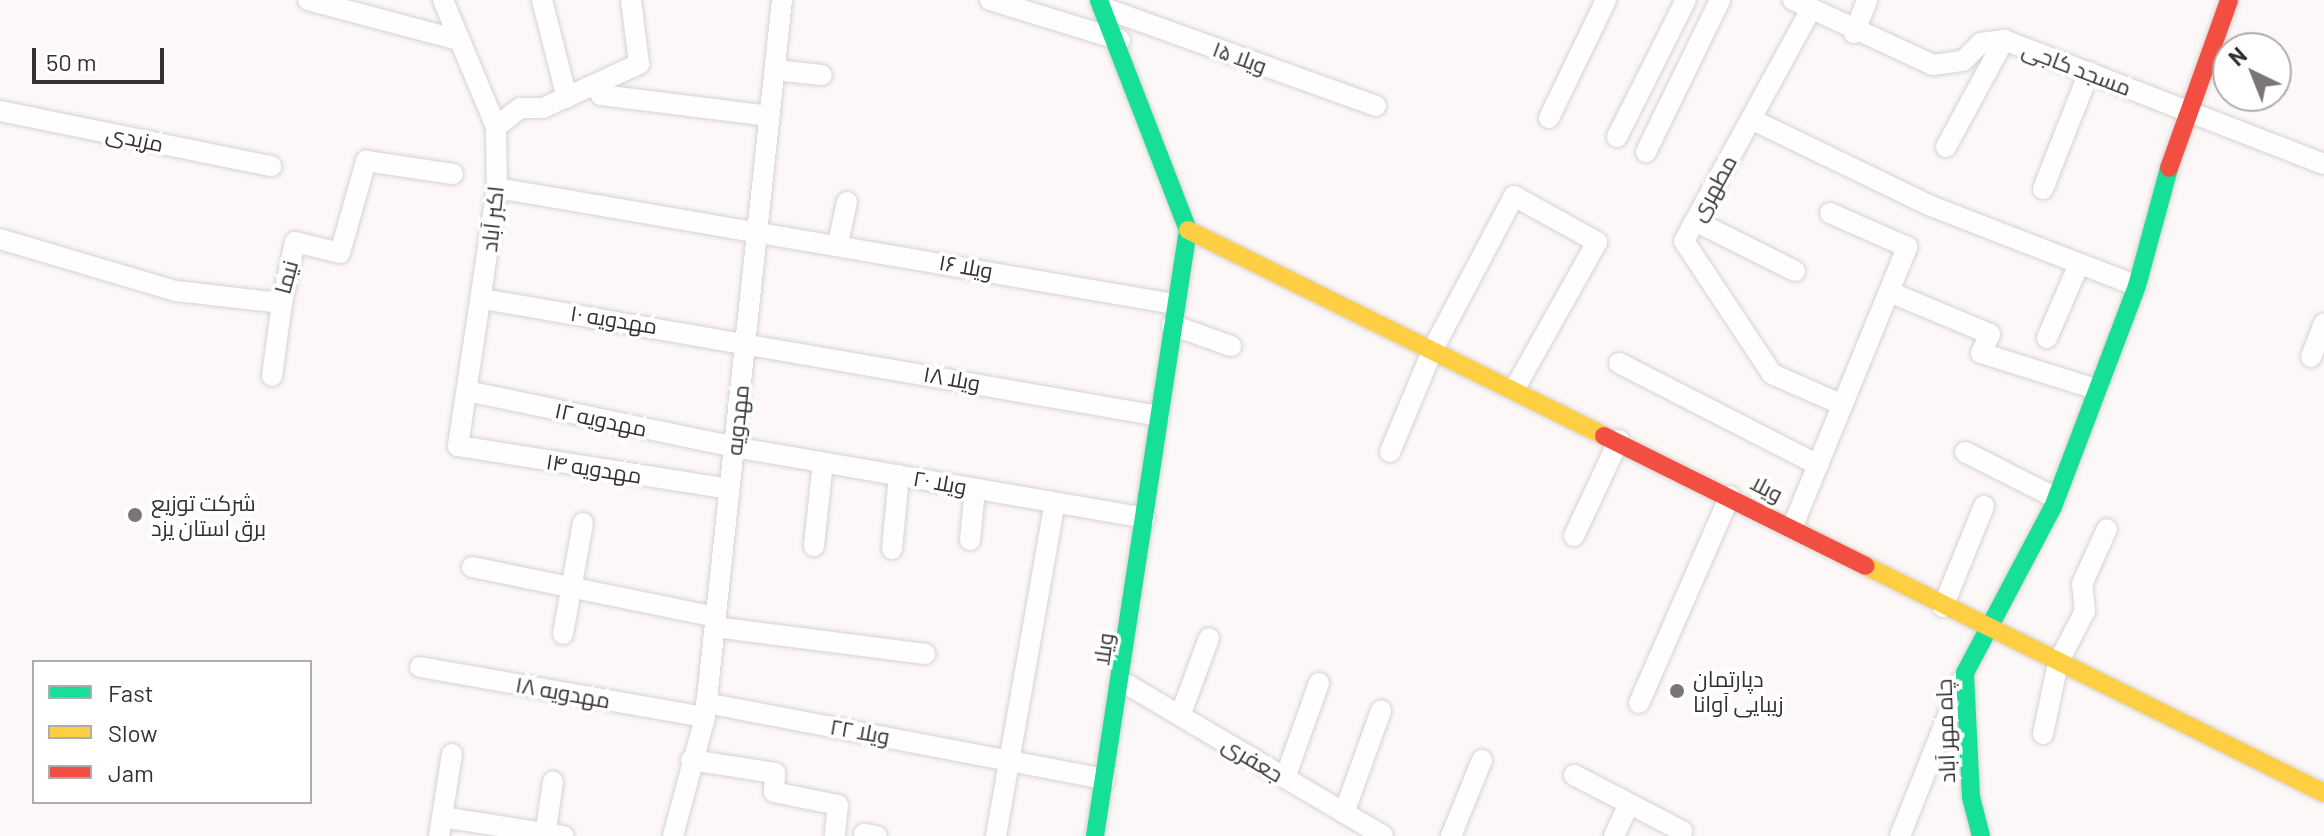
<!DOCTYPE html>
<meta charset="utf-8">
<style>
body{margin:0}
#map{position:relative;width:2324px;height:836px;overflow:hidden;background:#fdf8f8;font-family:Barlow,Cairo,sans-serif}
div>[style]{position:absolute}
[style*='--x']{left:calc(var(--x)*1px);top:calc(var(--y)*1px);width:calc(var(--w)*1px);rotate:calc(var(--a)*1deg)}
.roads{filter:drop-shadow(0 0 2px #d7d2d2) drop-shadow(0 0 2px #d7d2d2)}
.street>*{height:20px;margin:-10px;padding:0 10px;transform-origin:10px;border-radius:10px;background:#fffefe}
.fast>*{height:18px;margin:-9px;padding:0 9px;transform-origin:9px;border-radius:9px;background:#16e098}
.slow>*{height:18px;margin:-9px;padding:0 9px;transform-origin:9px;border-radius:9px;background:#ffcf43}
.jam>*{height:18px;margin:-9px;padding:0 9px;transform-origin:9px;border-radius:9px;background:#f24e42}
.dots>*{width:22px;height:22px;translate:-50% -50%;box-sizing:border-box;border:4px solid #fff;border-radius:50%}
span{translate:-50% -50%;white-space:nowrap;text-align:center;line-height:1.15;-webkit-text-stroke:7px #fff;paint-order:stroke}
.street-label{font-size:22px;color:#343030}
.poi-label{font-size:22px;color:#343030}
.left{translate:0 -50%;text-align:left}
.legend{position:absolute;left:32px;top:660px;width:280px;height:144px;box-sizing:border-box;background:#fff;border:2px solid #aeacac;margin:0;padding:10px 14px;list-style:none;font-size:24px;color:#343030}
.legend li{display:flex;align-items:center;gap:16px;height:40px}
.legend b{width:40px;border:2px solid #aeacac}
.north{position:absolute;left:2212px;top:32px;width:80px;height:80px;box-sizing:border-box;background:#fff;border:2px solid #aeacac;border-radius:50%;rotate:317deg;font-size:22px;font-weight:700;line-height:32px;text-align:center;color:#343030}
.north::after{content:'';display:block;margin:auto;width:28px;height:36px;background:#7a7676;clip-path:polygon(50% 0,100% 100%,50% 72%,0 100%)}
.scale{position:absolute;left:32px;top:48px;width:132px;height:36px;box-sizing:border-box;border:4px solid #343030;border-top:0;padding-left:10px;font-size:24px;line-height:28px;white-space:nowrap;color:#343030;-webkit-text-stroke:6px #fff;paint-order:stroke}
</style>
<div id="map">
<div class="roads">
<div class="street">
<div style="--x:308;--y:0;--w:155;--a:14.9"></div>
<div style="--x:443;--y:0;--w:138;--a:67.3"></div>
<div style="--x:496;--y:127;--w:61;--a:89.1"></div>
<div style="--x:497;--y:188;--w:261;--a:98.6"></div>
<div style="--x:458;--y:446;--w:274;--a:9"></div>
<div style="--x:542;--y:0;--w:101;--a:75.7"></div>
<div style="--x:990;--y:0;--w:136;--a:17.1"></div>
<div style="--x:1793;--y:0;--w:154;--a:24.9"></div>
<div style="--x:1933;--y:65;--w:30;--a:-8"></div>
<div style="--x:1963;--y:61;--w:25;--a:-45"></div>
<div style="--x:1981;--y:43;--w:23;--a:-7"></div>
<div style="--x:2004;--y:40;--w:343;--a:21.2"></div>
<div style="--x:1104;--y:8;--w:289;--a:19.8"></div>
<div style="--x:1810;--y:11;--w:262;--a:118.7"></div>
<div style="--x:1684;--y:241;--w:159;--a:56.5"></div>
<div style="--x:1772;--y:374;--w:77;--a:23.6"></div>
<div style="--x:1854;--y:33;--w:35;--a:-68"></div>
<div style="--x:775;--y:70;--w:47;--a:6.1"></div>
<div style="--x:598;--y:84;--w:11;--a:75"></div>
<div style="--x:601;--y:95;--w:170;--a:7.1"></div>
<div style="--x:0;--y:111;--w:277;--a:11.5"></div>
<div style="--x:1549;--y:118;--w:131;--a:-64.2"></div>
<div style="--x:1751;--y:119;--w:200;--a:25.8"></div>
<div style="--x:1931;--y:206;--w:221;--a:21.2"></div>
<div style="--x:496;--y:127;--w:31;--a:-38"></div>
<div style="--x:520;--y:108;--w:23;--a:0"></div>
<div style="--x:543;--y:108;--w:106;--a:-24.6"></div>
<div style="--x:639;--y:64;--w:64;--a:-97.1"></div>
<div style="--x:1617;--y:137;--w:153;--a:-63.3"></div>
<div style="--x:1946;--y:147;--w:122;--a:-61.5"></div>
<div style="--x:1646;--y:152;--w:169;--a:-64"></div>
<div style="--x:497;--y:188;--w:687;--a:9.72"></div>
<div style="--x:2043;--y:189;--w:126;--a:-68.5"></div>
<div style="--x:1695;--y:221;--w:112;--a:26.6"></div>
<div style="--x:0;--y:239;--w:184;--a:16.5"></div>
<div style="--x:176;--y:291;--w:107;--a:6.5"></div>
<div style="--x:282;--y:303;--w:62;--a:-78"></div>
<div style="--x:295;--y:242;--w:46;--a:13.7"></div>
<div style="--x:340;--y:253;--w:96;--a:-74.2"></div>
<div style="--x:366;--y:161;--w:88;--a:8.5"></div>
<div style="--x:838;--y:243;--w:42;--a:-77.6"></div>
<div style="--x:1892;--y:293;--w:106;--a:22.7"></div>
<div style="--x:1990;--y:334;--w:21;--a:115"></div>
<div style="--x:1981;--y:353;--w:121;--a:17.4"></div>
<div style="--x:483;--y:299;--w:686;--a:9.82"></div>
<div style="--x:1172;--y:325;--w:63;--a:19.6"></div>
<div style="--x:2047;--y:338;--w:81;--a:-66.6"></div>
<div style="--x:2311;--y:357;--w:36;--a:-69"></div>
<div style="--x:1619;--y:363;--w:224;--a:27.1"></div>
<div style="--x:272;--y:376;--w:74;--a:-82.2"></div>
<div style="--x:467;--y:391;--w:273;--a:11.8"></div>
<div style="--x:734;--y:447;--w:417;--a:9.8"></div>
<div style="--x:1390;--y:452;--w:112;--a:-67.3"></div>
<div style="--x:1433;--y:349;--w:173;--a:-62.1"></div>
<div style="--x:1514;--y:196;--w:95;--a:29"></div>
<div style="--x:1597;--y:242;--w:167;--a:119.3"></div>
<div style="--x:1965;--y:452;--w:102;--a:26.8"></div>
<div style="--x:1792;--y:528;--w:304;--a:-67.7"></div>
<div style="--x:1907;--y:247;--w:84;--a:-156.2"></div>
<div style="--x:1574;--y:536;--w:106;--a:-64.9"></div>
<div style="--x:970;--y:540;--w:51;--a:-84.4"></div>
<div style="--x:814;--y:546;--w:84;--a:-83.9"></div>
<div style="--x:892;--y:549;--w:74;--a:-84.6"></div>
<div style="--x:472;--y:567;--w:249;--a:11.6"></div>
<div style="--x:1943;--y:607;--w:109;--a:-67.9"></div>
<div style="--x:715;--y:627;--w:212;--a:7.3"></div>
<div style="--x:563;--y:634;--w:113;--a:-79.8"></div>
<div style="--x:420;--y:667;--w:289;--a:10"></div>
<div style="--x:1123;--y:682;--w:302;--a:30.6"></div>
<div style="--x:706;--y:703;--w:406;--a:10.8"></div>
<div style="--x:1639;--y:703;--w:226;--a:-66.3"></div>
<div style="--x:1180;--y:716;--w:83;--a:-69.6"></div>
<div style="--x:2043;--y:734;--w:73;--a:-78.1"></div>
<div style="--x:2058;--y:663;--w:59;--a:-62.6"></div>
<div style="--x:2085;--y:611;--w:27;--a:-96"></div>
<div style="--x:2082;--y:584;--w:60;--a:-65.6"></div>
<div style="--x:691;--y:760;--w:85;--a:8.8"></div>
<div style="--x:775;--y:773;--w:19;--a:93"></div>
<div style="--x:774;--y:792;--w:65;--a:11.5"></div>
<div style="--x:838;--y:805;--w:31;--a:96"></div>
<div style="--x:1574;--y:775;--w:122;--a:27.4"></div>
<div style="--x:1285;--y:778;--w:101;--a:-70.3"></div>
<div style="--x:1344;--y:813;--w:109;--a:-70.1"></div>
<div style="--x:442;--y:817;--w:123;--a:8.9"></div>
<div style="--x:864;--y:834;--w:13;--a:9"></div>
<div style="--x:439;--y:836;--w:83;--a:-81"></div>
<div style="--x:545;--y:836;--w:55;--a:-81.6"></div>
<div style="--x:673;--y:836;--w:123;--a:-74.9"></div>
<div style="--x:705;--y:717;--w:721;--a:-83.87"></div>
<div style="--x:996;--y:836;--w:338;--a:-80"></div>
<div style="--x:1451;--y:836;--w:82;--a:-67.8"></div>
<div style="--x:1614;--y:836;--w:35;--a:-65"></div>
<div style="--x:1900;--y:836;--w:168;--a:-68.3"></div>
</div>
<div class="fast">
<div style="--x:1095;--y:836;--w:613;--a:-81.28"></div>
<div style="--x:1188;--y:230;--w:247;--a:-111.2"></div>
<div style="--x:1981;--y:836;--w:40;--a:-104.4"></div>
<div style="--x:1971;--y:797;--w:124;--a:-92.8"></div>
<div style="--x:1965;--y:673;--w:188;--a:-62.1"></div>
<div style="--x:2053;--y:507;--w:236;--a:-69.2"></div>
<div style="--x:2137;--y:286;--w:122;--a:-74.8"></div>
</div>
<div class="slow">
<div style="--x:1188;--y:230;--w:464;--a:26.3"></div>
<div style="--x:1866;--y:566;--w:511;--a:26.36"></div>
</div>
<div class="jam">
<div style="--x:2169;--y:168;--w:178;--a:-70.3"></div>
<div style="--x:1604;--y:436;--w:292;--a:26.4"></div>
</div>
</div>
<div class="dots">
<div style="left:135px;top:515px;background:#7a7676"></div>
<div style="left:1677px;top:691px;background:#7a7676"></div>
</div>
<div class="street-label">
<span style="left:1240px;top:57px;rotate:20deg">ویلا ۱۵</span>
<span style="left:2077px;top:68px;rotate:21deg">مسجد کاجی</span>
<span style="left:135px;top:138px;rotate:12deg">مزیدی</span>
<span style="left:1713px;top:188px;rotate:-61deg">مطهری</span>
<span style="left:492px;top:219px;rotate:-84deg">اکبر آباد</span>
<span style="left:966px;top:266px;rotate:10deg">ویلا ۱۶</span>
<span style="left:286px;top:277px;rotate:-75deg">نیما</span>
<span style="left:614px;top:319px;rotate:9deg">مهدویه ۱۰</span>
<span style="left:952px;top:378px;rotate:10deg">ویلا ۱۸</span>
<span style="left:601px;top:419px;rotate:12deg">مهدویه ۱۲</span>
<span style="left:737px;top:420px;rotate:-84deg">مهدویه</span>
<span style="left:594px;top:468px;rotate:9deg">مهدویه ۱۴</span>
<span style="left:940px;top:482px;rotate:10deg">ویلا ۲۰</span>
<span style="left:1767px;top:488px;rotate:27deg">ویلا</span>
<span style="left:1103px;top:649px;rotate:-82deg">ویلا</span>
<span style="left:563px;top:692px;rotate:10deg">مهدویه ۱۸</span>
<span style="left:860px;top:731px;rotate:10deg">ویلا ۲۲</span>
<span style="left:1945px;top:731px;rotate:-92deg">چاه مهر آباد</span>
<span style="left:1253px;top:759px;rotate:31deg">جعفری</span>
</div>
<div class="poi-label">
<span class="left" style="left:151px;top:515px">شرکت توزیع<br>برق استان یزد</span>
<span class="left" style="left:1693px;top:691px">دپارتمان<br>زیبایی آوانا</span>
</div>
<ul class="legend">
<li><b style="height:10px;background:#16e098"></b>Fast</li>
<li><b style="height:10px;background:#ffcf43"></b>Slow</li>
<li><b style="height:10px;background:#f24e42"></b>Jam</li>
</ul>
<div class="north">N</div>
<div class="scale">50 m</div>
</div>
